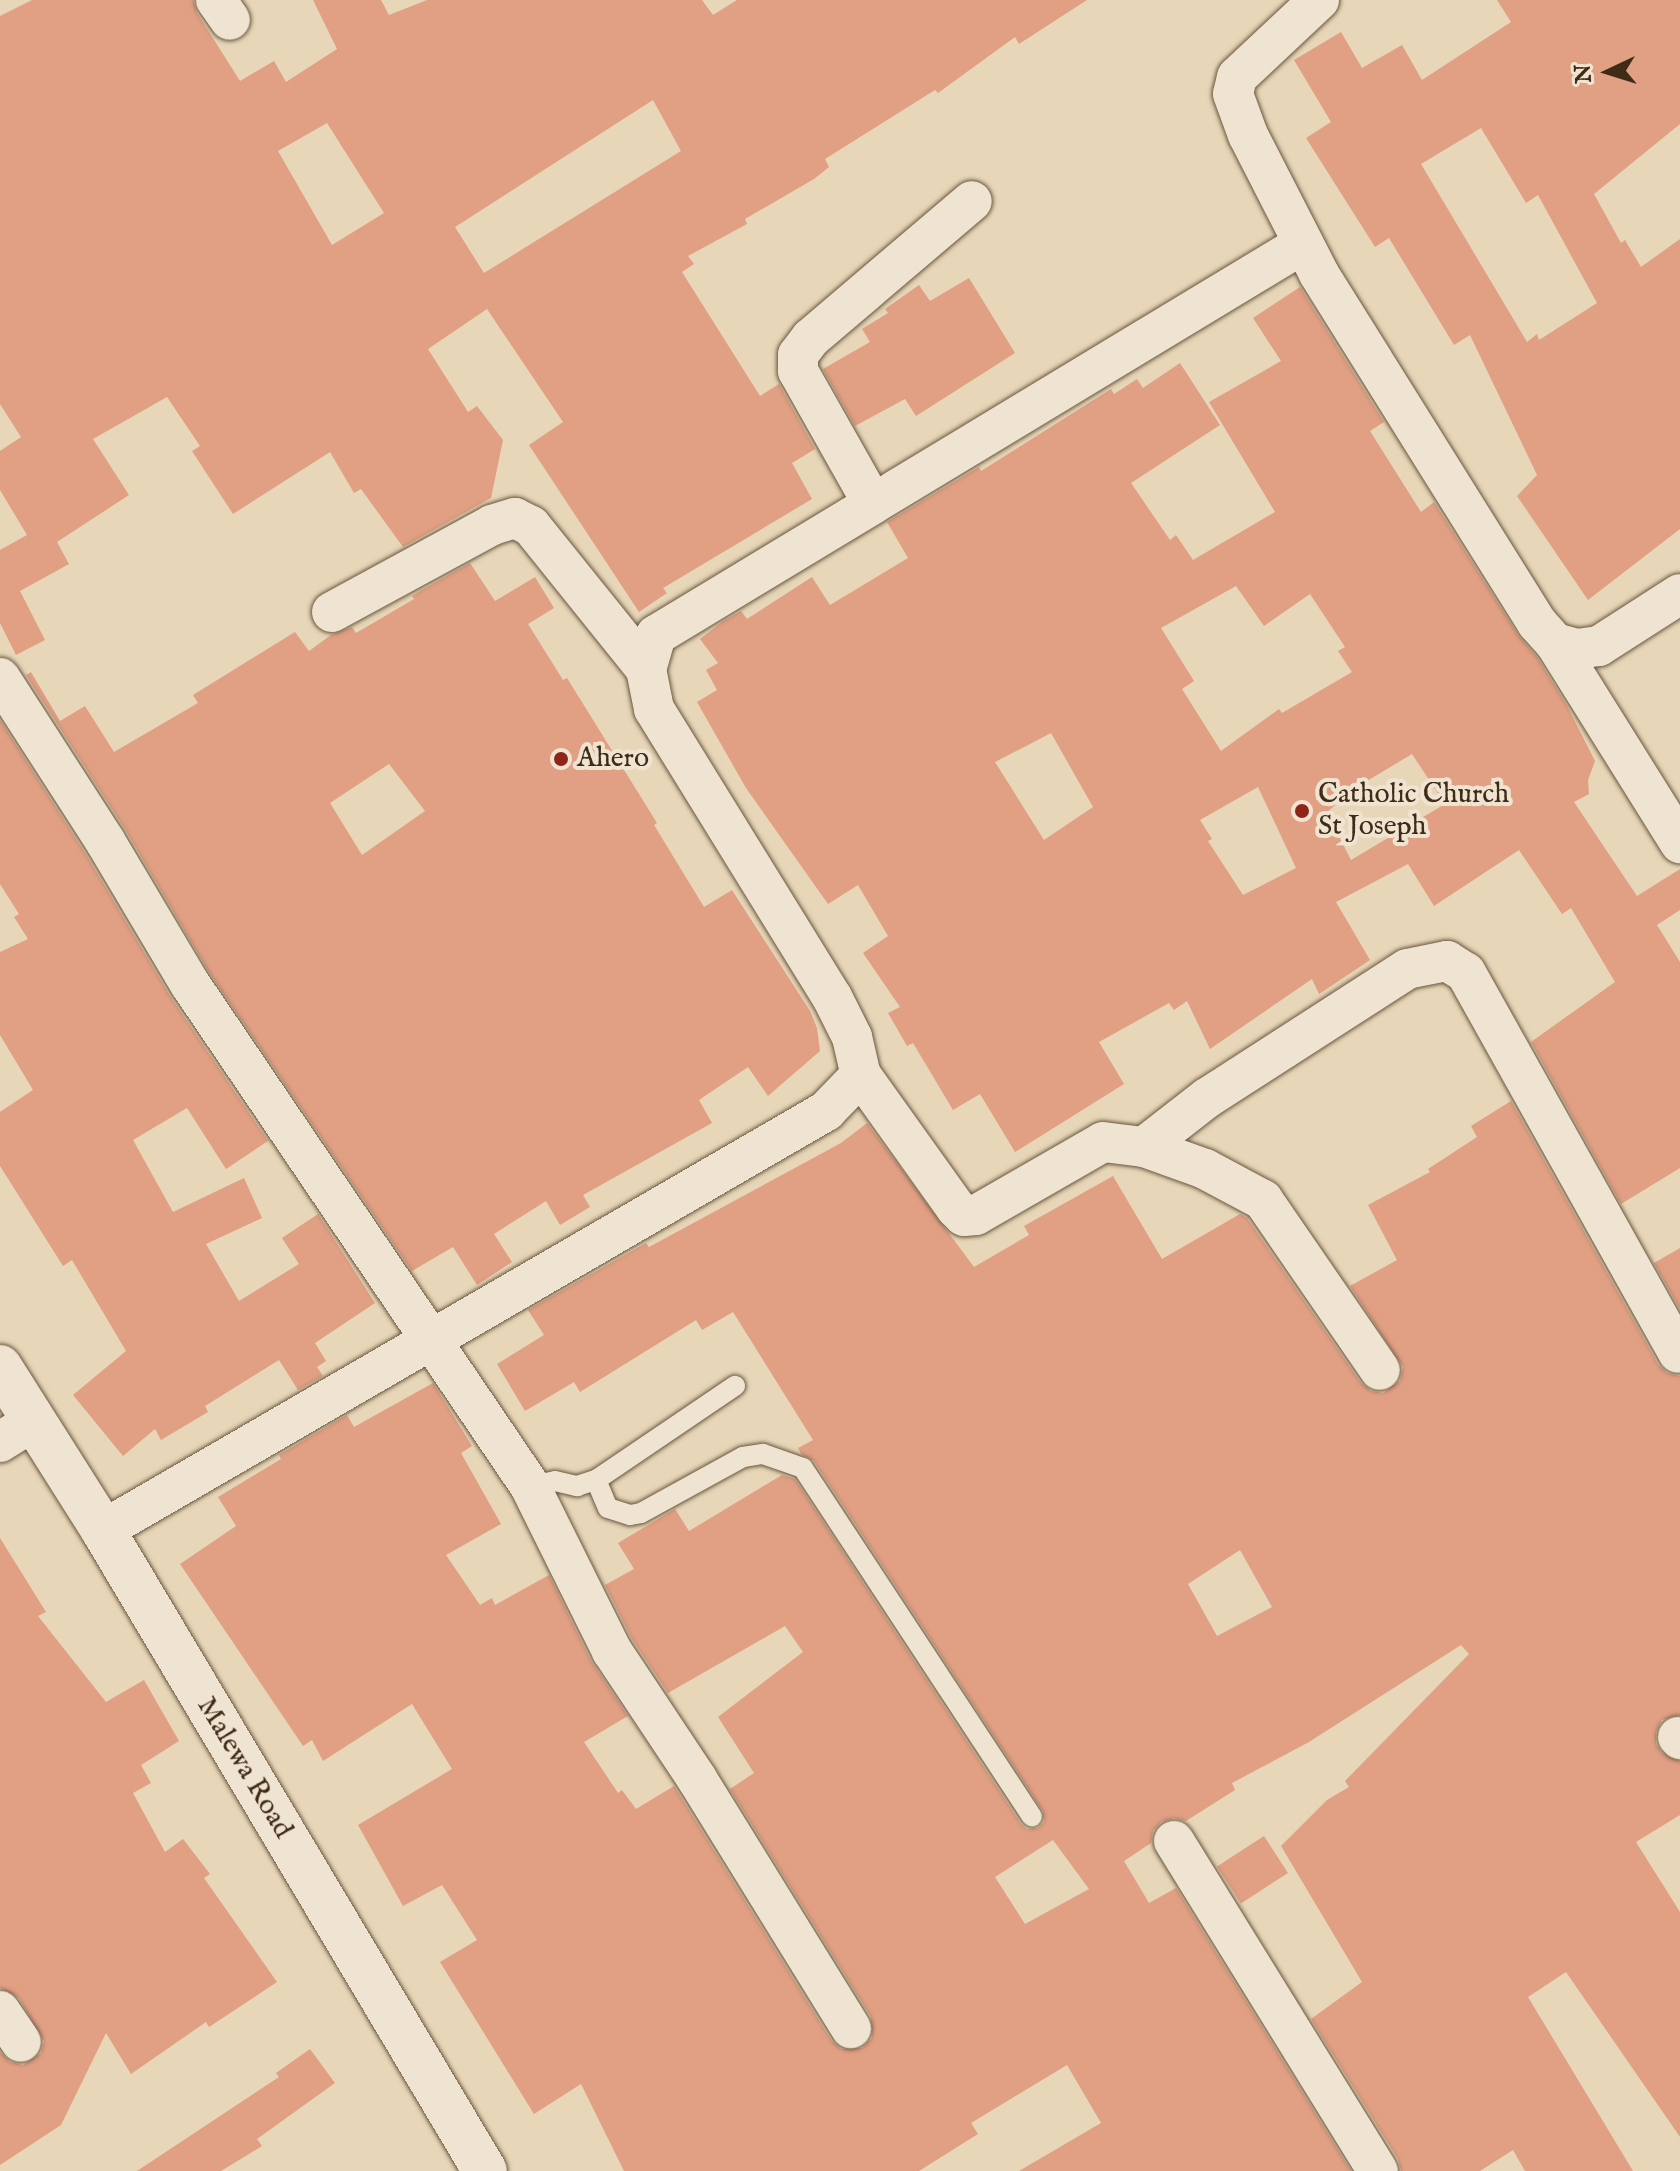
<!DOCTYPE html>
<style>
body{margin:0}
#map{position:relative;width:1680px;height:2171px;overflow:hidden;background:#e7d6b8;font-family:"IM FELL English",serif}
div>[style]{position:absolute}
[style*='--x']{left:calc(var(--x)*1px);top:calc(var(--y)*1px);width:calc(var(--w)*1px);rotate:calc(var(--a)*1deg)}
.building>*{inset:0;background:#e19f84;transform-origin:0 0}
.roads{filter:drop-shadow(0 0 2px #6a563e) drop-shadow(0 0 2px #6a563e)}
.service>*{height:20px;margin:-10px;padding:0 10px;transform-origin:10px;border-radius:10px;background:#efe4d1}
.minor>*{height:40px;margin:-20px;padding:0 20px;transform-origin:20px;border-radius:20px;background:#efe4d1}
.tertiary>*{height:44px;margin:-22px;padding:0 22px;transform-origin:22px;border-radius:22px;background:#efe4d1}
.dots>*{width:22px;height:22px;translate:-50% -50%;box-sizing:border-box;border:4px solid #efe4d1;border-radius:50%}
span{translate:-50% -50%;white-space:nowrap;text-align:center;line-height:1.15;-webkit-text-stroke:8px #efe4d1;paint-order:stroke}
.poi-label{font-size:28px;color:#402c16}
.left{translate:0 -50%;text-align:left}
.street-label{font-size:28px;color:#402c16}
.north{position:absolute;left:1568px;top:32px;width:80px;height:80px;-webkit-text-stroke:6px #efe4d1;paint-order:stroke;rotate:266deg;font-size:22px;font-weight:700;line-height:32px;text-align:center;color:#402c16}
.north::after{content:'';display:block;margin:auto;width:28px;height:36px;background:#402c16;clip-path:polygon(50% 0,100% 100%,50% 72%,0 100%)}
</style>
<div id="map">
<div class="building">
<div style="clip-path:polygon(evenodd,32px 0,193px 0,197px 13px,240px 81px,274px 61px,286px 82px,337px 49px,313px 0,381px 0,389px 15px,427px 0,702px 0,713px 15px,737px 0,1087px 0,1019px 44px,1015px 37px,938px 93px,935px 90px,825px 159px,829px 167px,814px 179px,745px 219px,747px 224px,688px 256px,694px 264px,682px 272px,760px 396px,779px 384px,815px 449px,792px 463px,812px 499px,663px 588px,667px 593px,639px 612px,529px 445px,563px 422px,487px 309px,428px 349px,468px 412px,477px 406px,503px 440px,491px 498px,403px 547px,361px 489px,354px 493px,330px 452px,233px 514px,192px 451px,200px 446px,167px 397px,93px 439px,129px 495px,57px 542px,69px 564px,20px 591px,45px 640px,16px 655px,0 623px,0 550px,27px 535px,0 490px,0 451px,21px 437px,0 404px,0 16px,32px 0,653px 100px,681px 151px,484px 273px,455px 227px,653px 100px,32px 0,327px 123px,384px 213px,332px 245px,278px 151px,327px 123px)"></div>
<div style="clip-path:polygon(evenodd,1497px 0,1680px 0,1680px 124px,1594px 194px,1621px 243px,1625px 240px,1641px 267px,1680px 239px,1680px 529px,1588px 600px,1517px 496px,1537px 475px,1470px 335px,1454px 345px,1389px 238px,1375px 247px,1306px 138px,1331px 122px,1294px 60px,1341px 32px,1362px 68px,1402px 45px,1422px 80px,1511px 22px,1497px 0,1481px 128px,1526px 203px,1538px 195px,1597px 303px,1539px 340px,1537px 334px,1527px 342px,1421px 164px,1481px 128px)"></div>
<div style="clip-path:polygon(969px 278px,1015px 353px,916px 416px,905px 399px,855px 426px,823px 369px,870px 342px,862px 329px,888px 313px,885px 309px,919px 285px,930px 301px)"></div>
<div style="clip-path:polygon(evenodd,1300px 287px,1384px 422px,1370px 431px,1421px 512px,1434px 502px,1518px 635px,1537px 657px,1566px 704px,1595px 761px,1588px 780px,1589px 794px,1574px 802px,1637px 896px,1680px 869px,1680px 910px,1657px 925px,1680px 962px,1680px 1168px,1621px 1204px,1531px 1042px,1615px 982px,1571px 908px,1562px 914px,1519px 850px,1434px 906px,1408px 864px,1336px 902px,1370px 960px,1319px 994px,1312px 979px,1210px 1049px,1187px 1001px,1174px 1010px,1169px 1003px,1099px 1042px,1124px 1084px,1015px 1152px,980px 1094px,953px 1110px,913px 1043px,907px 1046px,888px 1013px,900px 1007px,863px 953px,888px 936px,858px 885px,828px 904px,746px 788px,697px 702px,717px 690px,706px 670px,718px 663px,700px 639px,722px 622px,741px 611px,747px 619px,812px 577px,830px 605px,908px 558px,887px 522px,979px 467px,981px 471px,1111px 389px,1114px 394px,1137px 379px,1143px 388px,1180px 363px,1220px 425px,1131px 483px,1170px 540px,1176px 535px,1193px 560px,1275px 512px,1209px 402px,1281px 361px,1253px 318px,1300px 287px,1236px 586px,1264px 626px,1310px 594px,1345px 647px,1338px 651px,1352px 672px,1282px 713px,1279px 709px,1221px 751px,1182px 689px,1194px 681px,1161px 628px,1236px 586px,1300px 287px,1051px 733px,1093px 807px,1044px 840px,995px 762px,1051px 733px,1300px 287px,1412px 754px,1445px 804px,1351px 860px,1327px 813px,1347px 793px,1412px 754px,1300px 287px,1258px 787px,1296px 868px,1243px 895px,1208px 841px,1212px 839px,1200px 820px,1258px 787px)"></div>
<div style="clip-path:polygon(evenodd,470px 563px,495px 601px,535px 577px,554px 608px,528px 624px,563px 680px,567px 678px,657px 823px,654px 825px,704px 907px,732px 890px,810px 1011px,817px 1028px,820px 1051px,768px 1096px,748px 1067px,699px 1100px,712px 1123px,583px 1195px,590px 1207px,560px 1225px,546px 1201px,494px 1234px,512px 1262px,477px 1285px,453px 1247px,412px 1271px,209px 972px,125px 829px,26px 675px,31px 672px,60px 721px,85px 706px,114px 752px,198px 703px,193px 695px,295px 632px,309px 651px,331px 635px,352px 627px,356px 633px,414px 599px,412px 596px,420px 591px,470px 563px,389px 764px,425px 811px,362px 855px,330px 803px,389px 764px)"></div>
<div style="clip-path:polygon(0 720px,85px 853px,170px 996px,268px 1141px,226px 1169px,187px 1108px,133px 1140px,173px 1212px,244px 1178px,262px 1218px,206px 1244px,239px 1301px,299px 1264px,282px 1238px,318px 1214px,375px 1303px,315px 1343px,326px 1361px,317px 1367px,323px 1376px,298px 1390px,279px 1360px,205px 1406px,208px 1412px,161px 1440px,155px 1429px,123px 1456px,73px 1395px,126px 1351px,72px 1260px,63px 1266px,0 1166px,0 1112px,33px 1090px,0 1035px,0 952px,28px 939px,14px 917px,19px 914px,0 884px)"></div>
<div style="clip-path:polygon(evenodd,1511px 1101px,1658px 1364px,1667px 1373px,1680px 1376px,1680px 1715px,1662px 1720px,1656px 1732px,1656px 1744px,1662px 1753px,1680px 1761px,1680px 1815px,1636px 1842px,1680px 1912px,1680px 2137px,1566px 1972px,1528px 1997px,1633px 2171px,1525px 2171px,1513px 2150px,1480px 2171px,1401px 2171px,1398px 2159px,1311px 2019px,1362px 1982px,1281px 1846px,1327px 1800px,1349px 1787px,1345px 1781px,1469px 1654px,1461px 1645px,1309px 1742px,1232px 1783px,1235px 1790px,1186px 1821px,1174px 1818px,1161px 1822px,1153px 1831px,1151px 1843px,1124px 1861px,1149px 1903px,1176px 1888px,1351px 2171px,1019px 2171px,1101px 2123px,1067px 2065px,971px 2123px,978px 2134px,919px 2171px,624px 2171px,581px 2084px,534px 2114px,440px 1962px,477px 1940px,442px 1885px,403px 1906px,358px 1825px,452px 1769px,412px 1704px,323px 1761px,312px 1740px,303px 1746px,180px 1564px,236px 1526px,218px 1497px,281px 1459px,279px 1455px,347px 1415px,354px 1427px,433px 1383px,472px 1446px,461px 1453px,501px 1524px,446px 1555px,480px 1605px,492px 1598px,495px 1605px,549px 1575px,591px 1661px,628px 1716px,584px 1742px,618px 1793px,622px 1790px,636px 1809px,674px 1786px,831px 2040px,841px 2049px,862px 2048px,872px 2038px,871px 2017px,730px 1789px,754px 1773px,718px 1717px,803px 1652px,785px 1626px,668px 1693px,632px 1639px,605px 1585px,634px 1569px,618px 1543px,675px 1509px,689px 1531px,782px 1475px,795px 1479px,1021px 1824px,1027px 1829px,1038px 1828px,1044px 1822px,1043px 1811px,814px 1461px,801px 1454px,798px 1448px,813px 1440px,733px 1312px,702px 1330px,696px 1320px,580px 1392px,574px 1382px,525px 1411px,497px 1364px,544px 1335px,528px 1310px,646px 1243px,649px 1247px,841px 1143px,867px 1123px,974px 1267px,1029px 1235px,1024px 1226px,1113px 1176px,1162px 1259px,1240px 1214px,1247px 1218px,1361px 1383px,1371px 1391px,1383px 1393px,1400px 1381px,1403px 1367px,1350px 1286px,1397px 1260px,1368px 1205px,1430px 1172px,1428px 1169px,1477px 1137px,1471px 1126px,1511px 1101px,1240px 1550px,1272px 1607px,1217px 1636px,1188px 1584px,1240px 1550px,1511px 1101px,1053px 1840px,1089px 1889px,1025px 1924px,995px 1877px,1053px 1840px)"></div>
<div style="clip-path:polygon(1680px 1248px,1680px 1309px,1654px 1263px)"></div>
<div style="clip-path:polygon(0 1538px,46px 1612px,38px 1616px,106px 1702px,144px 1680px,179px 1741px,141px 1765px,151px 1783px,133px 1793px,165px 1852px,183px 1839px,210px 1874px,204px 1878px,277px 1982px,209px 2027px,206px 2022px,131px 2074px,106px 2033px,61px 2125px,0 2165px,0 2052px,10px 2062px,23px 2065px,41px 2053px,44px 2041px,19px 1998px,0 1988px)"></div>
<div style="left:1264px;top:1836px;width:44px;height:56px;rotate:57deg"></div>
<div style="clip-path:polygon(310px 2049px,335px 2083px,257px 2139px,262px 2146px,221px 2171px,137px 2171px,279px 2077px,276px 2073px)"></div>
</div>
<div class="roads">
<div class="service">
<div style="--x:596;--y:1480;--w:30;--a:67"></div>
<div style="--x:608;--y:1508;--w:23;--a:18"></div>
<div style="--x:630;--y:1515;--w:11;--a:-10"></div>
<div style="--x:641;--y:1513;--w:116;--a:-28.8"></div>
<div style="--x:743;--y:1457;--w:20;--a:-9"></div>
<div style="--x:763;--y:1454;--w:42;--a:19.3"></div>
<div style="--x:803;--y:1468;--w:417;--a:56.7"></div>
<div style="--x:530;--y:1486;--w:25;--a:-11"></div>
<div style="--x:555;--y:1481;--w:23;--a:13"></div>
<div style="--x:577;--y:1486;--w:20;--a:-18"></div>
<div style="--x:596;--y:1480;--w:168;--a:-34.1"></div>
</div>
<div class="minor">
<div style="--x:216;--y:0;--w:24;--a:55"></div>
<div style="--x:1319;--y:0;--w:112;--a:136.8"></div>
<div style="--x:1237;--y:77;--w:17;--a:103"></div>
<div style="--x:1233;--y:94;--w:44;--a:69.9"></div>
<div style="--x:1248;--y:135;--w:156;--a:62.9"></div>
<div style="--x:1319;--y:274;--w:411;--a:58"></div>
<div style="--x:1537;--y:623;--w:27;--a:48"></div>
<div style="--x:1555;--y:643;--w:23;--a:15"></div>
<div style="--x:1577;--y:649;--w:22;--a:-8"></div>
<div style="--x:1599;--y:646;--w:96;--a:-32.7"></div>
<div style="--x:1303;--y:244;--w:756;--a:148.85"></div>
<div style="--x:656;--y:635;--w:35;--a:106"></div>
<div style="--x:646;--y:669;--w:41;--a:78.7"></div>
<div style="--x:654;--y:709;--w:339;--a:58.3"></div>
<div style="--x:832;--y:997;--w:45;--a:63.4"></div>
<div style="--x:852;--y:1037;--w:39;--a:77"></div>
<div style="--x:861;--y:1075;--w:163;--a:54.5"></div>
<div style="--x:956;--y:1208;--w:11;--a:45"></div>
<div style="--x:964;--y:1216;--w:12;--a:-5"></div>
<div style="--x:976;--y:1215;--w:146;--a:-29.9"></div>
<div style="--x:1103;--y:1142;--w:41;--a:7"></div>
<div style="--x:1144;--y:1147;--w:65;--a:19.8"></div>
<div style="--x:1205;--y:1169;--w:66;--a:28.1"></div>
<div style="--x:1263;--y:1200;--w:206;--a:55.5"></div>
<div style="--x:873;--y:504;--w:153;--a:-119.4"></div>
<div style="--x:798;--y:371;--w:16;--a:-90"></div>
<div style="--x:798;--y:355;--w:21;--a:-53"></div>
<div style="--x:811;--y:338;--w:211;--a:-40.4"></div>
<div style="--x:332;--y:612;--w:182;--a:-28.5"></div>
<div style="--x:492;--y:525;--w:24;--a:-17"></div>
<div style="--x:515;--y:518;--w:18;--a:27"></div>
<div style="--x:531;--y:526;--w:184;--a:51.2"></div>
<div style="--x:1555;--y:643;--w:236;--a:58"></div>
<div style="--x:0;--y:678;--w:194;--a:57.2"></div>
<div style="--x:105;--y:841;--w:166;--a:59.3"></div>
<div style="--x:190;--y:984;--w:606;--a:55.89"></div>
<div style="--x:530;--y:1486;--w:184;--a:63.6"></div>
<div style="--x:612;--y:1651;--w:154;--a:56.4"></div>
<div style="--x:697;--y:1779;--w:293;--a:58.3"></div>
<div style="--x:1144;--y:1147;--w:80;--a:-37.9"></div>
<div style="--x:1207;--y:1098;--w:238;--a:-32.8"></div>
<div style="--x:1407;--y:969;--w:41;--a:-11.3"></div>
<div style="--x:1447;--y:961;--w:22;--a:32"></div>
<div style="--x:1466;--y:973;--w:435;--a:60.8"></div>
<div style="--x:0;--y:1442;--w:40;--a:-32"></div>
<div style="--x:103;--y:1530;--w:836;--a:-30.09"></div>
<div style="--x:826;--y:1111;--w:50;--a:-45.8"></div>
<div style="--x:1678;--y:1737;--w:3;--a:45"></div>
<div style="--x:1174;--y:1841;--w:388;--a:58.3"></div>
<div style="--x:0;--y:2011;--w:37;--a:56"></div>
</div>
<div class="tertiary">
<div style="--x:0;--y:1367;--w:193;--a:57.7"></div>
<div style="--x:103;--y:1530;--w:746;--a:59.21"></div>
</div>
</div>
<div class="dots">
<div style="left:561px;top:759px;background:#8f2418"></div>
<div style="left:1302px;top:811px;background:#8f2418"></div>
</div>
<div class="poi-label">
<span class="left" style="left:577px;top:759px">Ahero</span>
<span class="left" style="left:1318px;top:811px">Catholic Church<br>St Joseph</span>
</div>
<div class="street-label">
<span style="left:244px;top:1768px;rotate:59deg">Malewa Road</span>
</div>
<div class="north">N</div>
</div>
